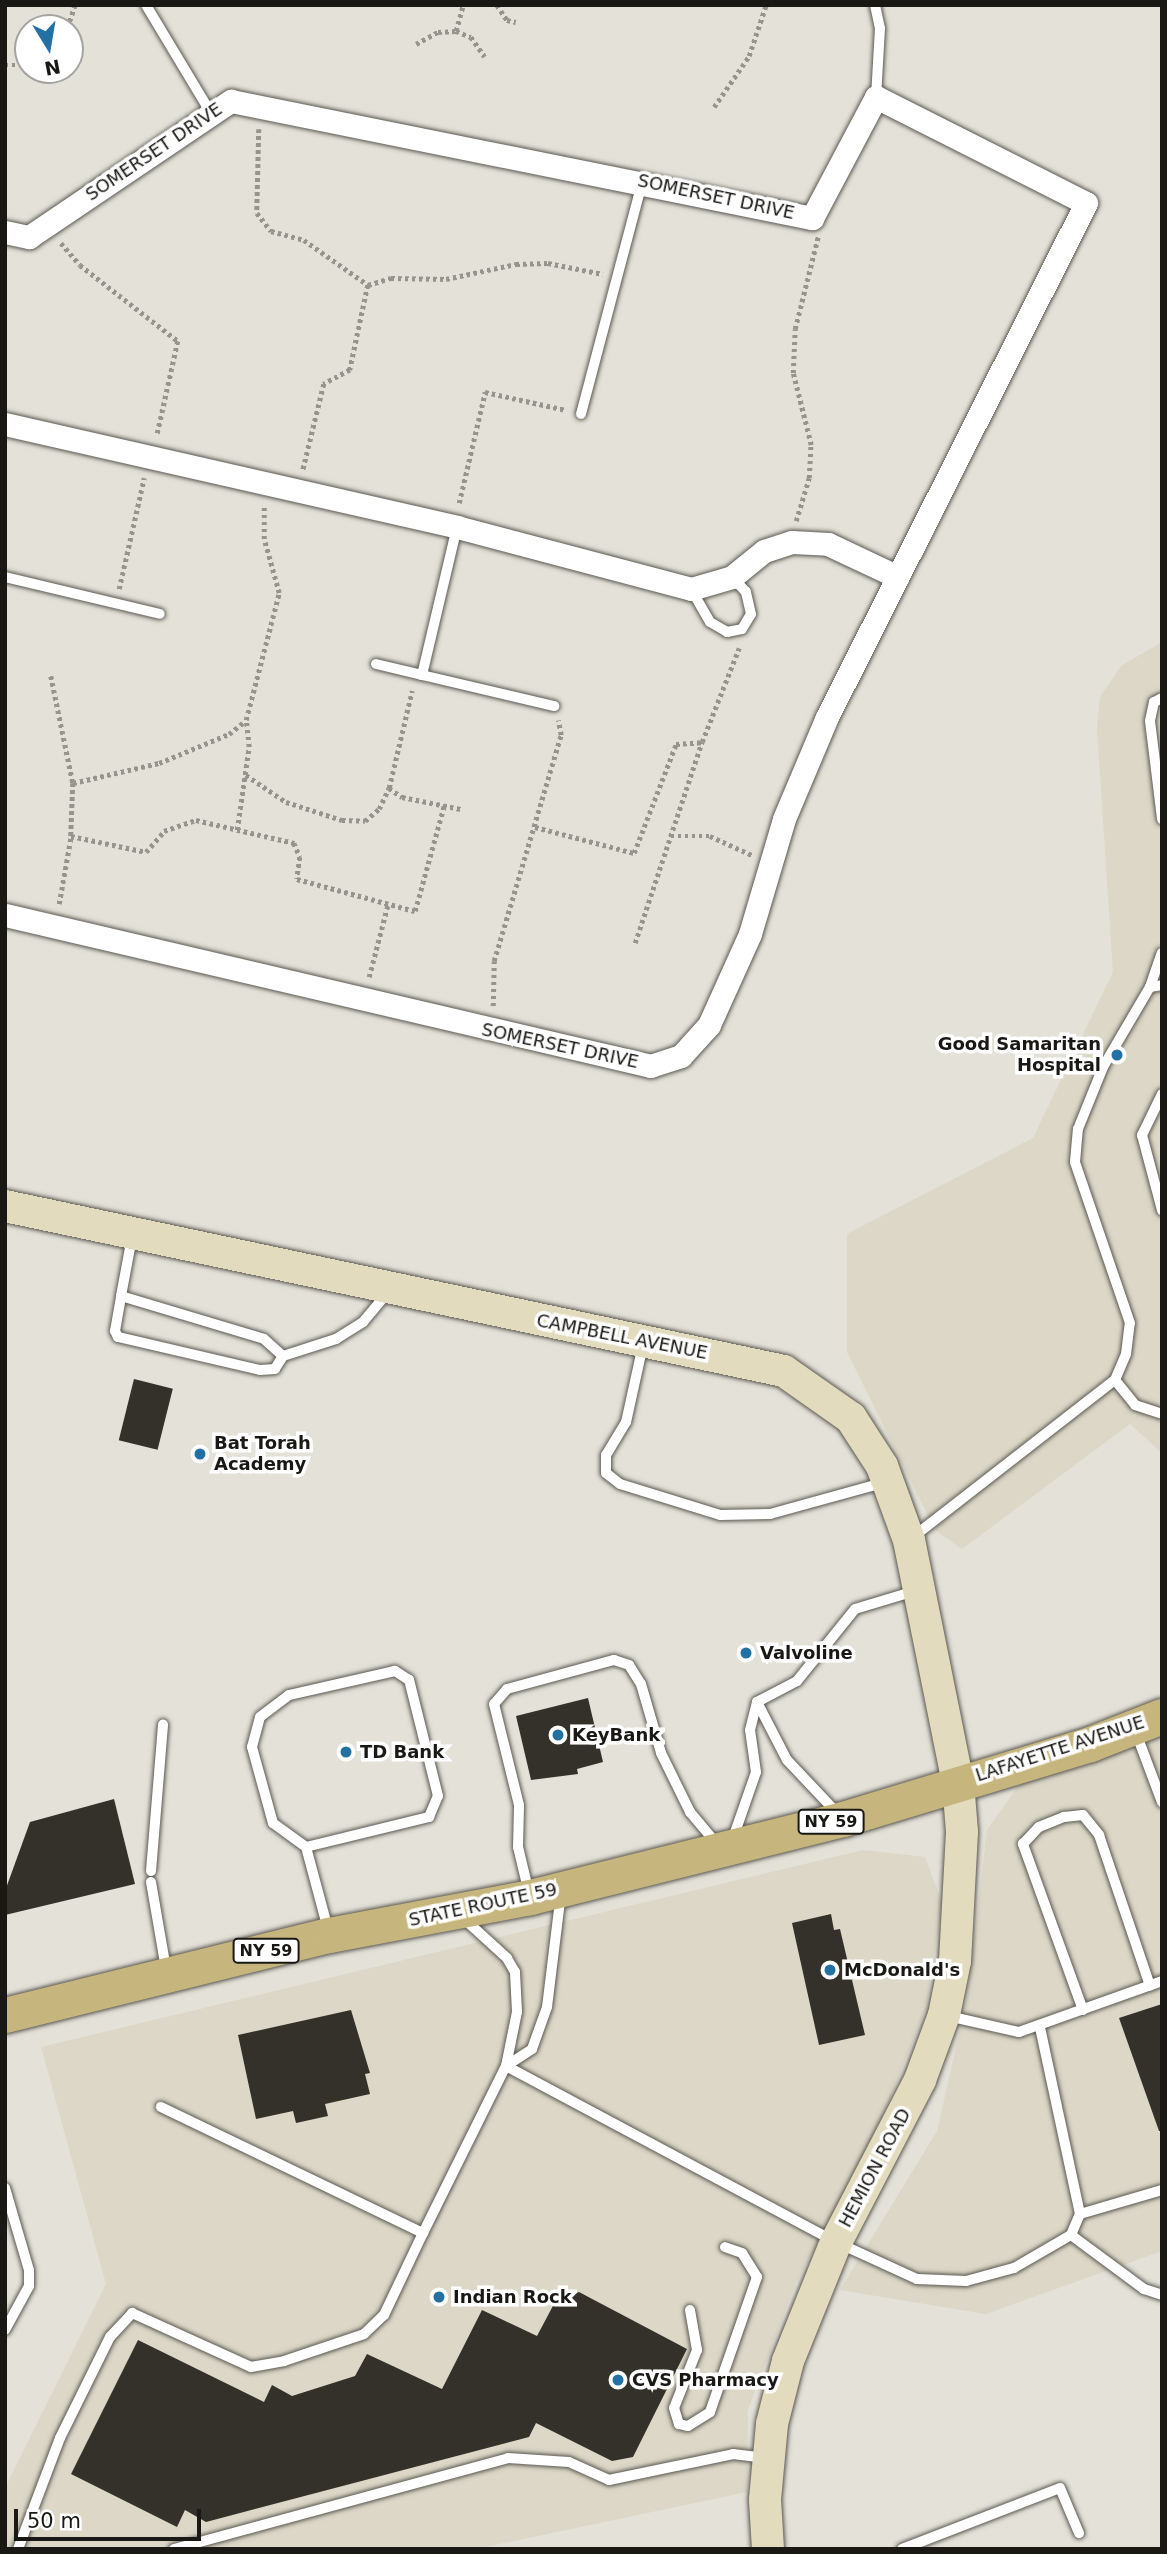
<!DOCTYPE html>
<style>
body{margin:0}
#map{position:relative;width:1167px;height:2554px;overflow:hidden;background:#e3e1d8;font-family:"DejaVu Sans",sans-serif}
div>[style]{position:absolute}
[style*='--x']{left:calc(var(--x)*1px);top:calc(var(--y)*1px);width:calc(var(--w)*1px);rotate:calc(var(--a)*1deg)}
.built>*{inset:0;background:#dcd7c7}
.building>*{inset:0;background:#33312a;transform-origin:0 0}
.path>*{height:4.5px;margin-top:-2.25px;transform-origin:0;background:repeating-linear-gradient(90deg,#96948d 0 3.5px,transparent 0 7px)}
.roads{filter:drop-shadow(0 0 2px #5b5851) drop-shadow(0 0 2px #5b5851)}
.lane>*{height:10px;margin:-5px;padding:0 5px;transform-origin:5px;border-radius:5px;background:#fff}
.street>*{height:23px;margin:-11.5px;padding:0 11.5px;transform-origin:11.5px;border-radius:11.5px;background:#fff}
.secondary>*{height:32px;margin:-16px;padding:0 16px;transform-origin:16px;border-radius:16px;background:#e2dbbe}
.primary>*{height:35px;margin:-17.5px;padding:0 17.5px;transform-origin:17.5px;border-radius:17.5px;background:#c6b67d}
.dots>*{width:19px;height:19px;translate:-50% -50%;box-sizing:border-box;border:4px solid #fff;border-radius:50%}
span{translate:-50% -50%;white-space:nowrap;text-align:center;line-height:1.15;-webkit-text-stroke:7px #fff;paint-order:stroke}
.shield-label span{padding:2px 5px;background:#fff;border:2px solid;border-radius:5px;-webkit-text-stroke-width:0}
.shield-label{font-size:16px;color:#191815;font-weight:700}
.street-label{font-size:18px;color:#191815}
.poi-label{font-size:18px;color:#191815;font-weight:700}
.right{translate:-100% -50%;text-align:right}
.left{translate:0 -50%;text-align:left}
.frame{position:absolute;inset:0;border:7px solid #191815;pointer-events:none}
.north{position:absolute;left:14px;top:14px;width:70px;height:70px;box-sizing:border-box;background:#fff;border:2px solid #a3a3a1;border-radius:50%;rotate:169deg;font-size:19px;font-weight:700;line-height:28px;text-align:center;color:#191815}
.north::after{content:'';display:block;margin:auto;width:24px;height:32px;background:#2370a3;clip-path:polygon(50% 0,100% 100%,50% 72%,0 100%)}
.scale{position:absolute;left:14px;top:2509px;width:187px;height:32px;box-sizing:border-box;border:4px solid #191815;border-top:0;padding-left:9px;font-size:21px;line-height:24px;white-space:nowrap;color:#191815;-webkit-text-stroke:5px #fff;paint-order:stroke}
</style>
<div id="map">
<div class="built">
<div style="clip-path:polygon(1162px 642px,1162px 1453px,1130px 1424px,962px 1549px,935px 1530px,847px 1352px,847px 1234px,1033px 1138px,1113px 972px,1097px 729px,1100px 697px,1121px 666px)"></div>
<div style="clip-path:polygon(1162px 1732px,1162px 2251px,986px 2314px,840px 2290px,937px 2131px,968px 1994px,987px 1830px,1027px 1774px)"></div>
<div style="clip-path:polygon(863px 1850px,925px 1857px,942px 1903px,926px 2009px,872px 2143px,796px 2282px,748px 2410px,747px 2492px,476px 2549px,5px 2549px,5px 2488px,106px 2284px,41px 2047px)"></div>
</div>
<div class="building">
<div style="left:134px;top:1379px;width:40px;height:63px;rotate:14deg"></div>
<div style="clip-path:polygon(588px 1698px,603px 1762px,577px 1769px,578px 1774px,531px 1780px,516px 1716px)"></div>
<div style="clip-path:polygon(114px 1799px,135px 1884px,5px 1915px,5px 1891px,30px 1822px)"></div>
<div style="clip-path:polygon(831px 1914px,834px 1930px,840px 1929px,865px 2035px,819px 2045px,792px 1923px)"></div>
<div style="clip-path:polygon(1162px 2004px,1162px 2131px,1159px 2131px,1119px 2018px)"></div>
<div style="clip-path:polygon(351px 2010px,370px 2073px,365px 2074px,370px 2094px,325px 2104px,328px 2116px,296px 2123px,293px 2111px,256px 2119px,238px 2035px)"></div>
<div style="clip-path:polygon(579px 2292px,687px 2349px,633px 2457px,612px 2461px,536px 2423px,529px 2437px,206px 2522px,185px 2510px,177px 2527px,71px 2474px,138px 2340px,264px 2402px,272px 2385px,292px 2396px,355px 2376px,367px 2354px,442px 2389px,482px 2310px,537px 2336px,555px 2302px)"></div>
</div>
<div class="path">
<div style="--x:497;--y:5;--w:18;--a:56"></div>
<div style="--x:507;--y:20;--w:9;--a:13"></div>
<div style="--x:67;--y:28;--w:24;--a:-71"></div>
<div style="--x:456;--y:31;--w:27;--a:-75"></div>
<div style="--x:416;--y:44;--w:25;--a:-29"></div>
<div style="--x:438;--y:32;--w:18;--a:-3"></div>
<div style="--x:456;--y:31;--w:16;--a:22"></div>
<div style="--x:471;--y:37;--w:24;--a:55"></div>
<div style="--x:5;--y:65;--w:16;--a:0"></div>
<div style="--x:21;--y:65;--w:15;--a:-62"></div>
<div style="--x:714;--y:107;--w:62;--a:-55.5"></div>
<div style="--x:749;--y:56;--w:54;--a:-71.6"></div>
<div style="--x:259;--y:129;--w:84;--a:91.4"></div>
<div style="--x:257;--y:213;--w:23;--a:52"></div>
<div style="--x:271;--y:231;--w:34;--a:15"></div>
<div style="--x:304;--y:240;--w:78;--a:35.1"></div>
<div style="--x:368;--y:285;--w:87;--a:102"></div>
<div style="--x:350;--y:370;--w:30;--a:152"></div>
<div style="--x:324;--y:384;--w:89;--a:103.7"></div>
<div style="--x:61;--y:243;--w:29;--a:49"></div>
<div style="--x:80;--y:265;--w:124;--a:37.8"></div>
<div style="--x:178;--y:341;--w:97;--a:102.5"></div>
<div style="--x:368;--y:285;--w:24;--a:-17"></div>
<div style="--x:391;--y:278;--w:55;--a:1"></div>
<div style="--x:446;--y:279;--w:72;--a:-12.1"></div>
<div style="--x:516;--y:264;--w:32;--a:-2"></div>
<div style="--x:548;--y:263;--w:56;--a:11.3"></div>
<div style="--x:459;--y:503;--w:114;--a:-76.8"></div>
<div style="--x:485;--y:392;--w:83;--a:12.5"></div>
<div style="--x:796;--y:521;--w:45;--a:-73.2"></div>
<div style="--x:809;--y:478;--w:33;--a:-87"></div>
<div style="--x:811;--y:445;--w:74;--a:-104"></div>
<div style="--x:793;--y:373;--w:44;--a:-87.4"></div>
<div style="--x:795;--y:329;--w:95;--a:-76"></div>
<div style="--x:119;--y:589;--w:114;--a:-77.3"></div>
<div style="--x:51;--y:676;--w:109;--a:78.4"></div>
<div style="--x:73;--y:783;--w:53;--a:92.2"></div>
<div style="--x:71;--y:836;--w:77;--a:12"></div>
<div style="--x:146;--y:852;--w:28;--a:-49"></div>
<div style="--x:164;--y:831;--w:34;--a:-19"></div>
<div style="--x:196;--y:820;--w:101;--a:13.2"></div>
<div style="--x:294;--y:843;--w:15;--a:67"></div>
<div style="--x:300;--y:857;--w:22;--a:98"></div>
<div style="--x:297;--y:879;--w:122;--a:15.2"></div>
<div style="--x:415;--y:911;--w:109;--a:-74.6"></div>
<div style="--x:246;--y:775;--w:48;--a:34"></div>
<div style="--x:286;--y:802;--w:59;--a:17.8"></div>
<div style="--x:342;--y:820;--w:23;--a:2"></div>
<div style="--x:365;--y:821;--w:18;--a:-41"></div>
<div style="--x:379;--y:809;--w:23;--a:-65"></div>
<div style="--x:389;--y:788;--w:100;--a:-76.7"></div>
<div style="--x:73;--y:783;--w:88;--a:-13.1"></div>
<div style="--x:159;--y:763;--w:76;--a:-22.5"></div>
<div style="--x:229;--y:734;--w:21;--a:-39"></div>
<div style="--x:389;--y:788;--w:16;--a:35"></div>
<div style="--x:402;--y:797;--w:60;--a:11.5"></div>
<div style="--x:535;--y:827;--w:102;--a:14.7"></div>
<div style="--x:634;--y:853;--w:117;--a:-68.9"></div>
<div style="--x:676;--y:744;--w:26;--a:-4"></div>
<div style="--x:237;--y:830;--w:84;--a:-81.8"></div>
<div style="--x:249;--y:747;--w:27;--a:-96"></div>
<div style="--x:246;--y:720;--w:131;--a:-75.4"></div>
<div style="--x:279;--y:593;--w:56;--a:-105.5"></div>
<div style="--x:264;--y:539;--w:33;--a:-90"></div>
<div style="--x:671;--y:836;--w:39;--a:0"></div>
<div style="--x:710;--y:836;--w:46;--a:24.3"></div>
<div style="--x:59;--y:904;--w:69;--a:-80"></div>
<div style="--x:635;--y:943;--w:212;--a:-71.6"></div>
<div style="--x:702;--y:742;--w:101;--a:-68.5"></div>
<div style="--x:369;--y:977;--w:75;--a:-75.4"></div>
<div style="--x:493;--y:1006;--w:45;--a:-88.7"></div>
<div style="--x:494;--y:961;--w:236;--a:-73.5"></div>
<div style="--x:561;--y:735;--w:15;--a:-101"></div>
</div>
<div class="roads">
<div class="lane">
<div style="--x:146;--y:5;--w:126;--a:59"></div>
<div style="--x:875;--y:5;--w:24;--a:78"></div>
<div style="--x:880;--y:28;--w:69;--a:93.3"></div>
<div style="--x:581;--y:414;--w:239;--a:-75.2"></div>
<div style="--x:457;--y:527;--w:152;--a:103.3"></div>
<div style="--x:422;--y:675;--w:136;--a:13.2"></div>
<div style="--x:5;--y:577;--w:159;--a:13.4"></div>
<div style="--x:691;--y:589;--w:38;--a:60"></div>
<div style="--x:710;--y:622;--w:20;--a:30"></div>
<div style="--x:727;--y:632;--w:15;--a:-11"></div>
<div style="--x:742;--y:629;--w:17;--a:-59"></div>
<div style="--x:751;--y:614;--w:23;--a:-103"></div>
<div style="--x:746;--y:592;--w:21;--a:-133"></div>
<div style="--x:376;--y:664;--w:47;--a:13.4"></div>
<div style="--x:1162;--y:698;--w:9;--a:153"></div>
<div style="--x:1154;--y:702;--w:19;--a:102"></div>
<div style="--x:1150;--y:721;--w:99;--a:83"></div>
<div style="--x:1150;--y:987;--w:36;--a:-71"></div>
<div style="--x:1162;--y:1094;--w:46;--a:116"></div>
<div style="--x:1142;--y:1135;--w:78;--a:75.1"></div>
<div style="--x:121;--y:1296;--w:149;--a:16.7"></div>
<div style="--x:264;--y:1339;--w:25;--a:42"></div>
<div style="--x:283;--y:1356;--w:15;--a:122"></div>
<div style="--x:275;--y:1369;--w:15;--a:176"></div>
<div style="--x:260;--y:1370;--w:146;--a:-166.9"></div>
<div style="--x:118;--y:1337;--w:7;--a:-117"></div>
<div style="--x:115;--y:1331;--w:36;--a:-80"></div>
<div style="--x:121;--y:1296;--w:60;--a:-79.4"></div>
<div style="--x:643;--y:1345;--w:79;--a:102.4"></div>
<div style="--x:626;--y:1422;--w:39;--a:121"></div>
<div style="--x:606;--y:1455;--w:18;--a:90"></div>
<div style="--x:606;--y:1473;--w:18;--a:38"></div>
<div style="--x:620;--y:1484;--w:105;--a:17.2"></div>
<div style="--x:720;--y:1515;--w:50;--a:-1.1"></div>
<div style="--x:770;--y:1514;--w:120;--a:-15.4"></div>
<div style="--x:283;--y:1356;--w:56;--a:-17.8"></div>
<div style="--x:336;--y:1339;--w:32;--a:-32"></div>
<div style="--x:363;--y:1322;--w:39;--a:-50"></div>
<div style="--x:1115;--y:1380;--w:32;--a:51"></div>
<div style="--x:1135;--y:1405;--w:28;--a:18"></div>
<div style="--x:913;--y:1537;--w:256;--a:-37.9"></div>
<div style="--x:1115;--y:1380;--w:28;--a:-67"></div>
<div style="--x:1126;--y:1354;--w:31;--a:-83"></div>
<div style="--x:1130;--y:1323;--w:170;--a:-108.9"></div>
<div style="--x:1075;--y:1162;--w:33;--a:-85"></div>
<div style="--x:1078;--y:1129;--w:67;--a:-68"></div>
<div style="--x:1103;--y:1067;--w:93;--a:-59.6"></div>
<div style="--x:1150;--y:987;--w:12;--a:-9"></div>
<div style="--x:757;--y:1702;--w:45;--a:-27.7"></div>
<div style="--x:797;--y:1681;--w:92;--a:-51.1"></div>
<div style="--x:855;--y:1609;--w:66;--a:-16.8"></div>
<div style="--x:1136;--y:1733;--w:74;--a:69.4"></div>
<div style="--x:732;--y:1841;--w:73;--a:-70.8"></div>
<div style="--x:756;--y:1772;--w:42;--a:-98.1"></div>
<div style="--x:750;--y:1730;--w:29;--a:-76"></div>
<div style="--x:757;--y:1702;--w:65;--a:62.7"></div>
<div style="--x:787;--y:1760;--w:76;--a:46.6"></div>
<div style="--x:306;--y:1847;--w:127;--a:-13.7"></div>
<div style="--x:429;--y:1817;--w:23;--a:-67"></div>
<div style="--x:438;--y:1796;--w:120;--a:-104"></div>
<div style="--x:409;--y:1680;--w:17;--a:-147"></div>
<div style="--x:395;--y:1671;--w:109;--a:167.2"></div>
<div style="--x:289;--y:1695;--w:36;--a:143"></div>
<div style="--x:260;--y:1717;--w:31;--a:105"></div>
<div style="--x:252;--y:1747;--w:79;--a:74.6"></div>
<div style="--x:273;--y:1823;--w:41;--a:36"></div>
<div style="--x:306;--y:1847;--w:85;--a:75"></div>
<div style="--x:151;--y:1871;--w:147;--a:-85.3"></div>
<div style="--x:151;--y:1882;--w:88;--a:80.2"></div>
<div style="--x:529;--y:1893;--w:47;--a:-103.4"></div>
<div style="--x:518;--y:1847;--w:42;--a:-88.6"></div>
<div style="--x:519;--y:1805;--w:104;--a:-103.9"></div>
<div style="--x:494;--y:1704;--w:20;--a:-49"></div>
<div style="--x:507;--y:1689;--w:111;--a:-15.2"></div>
<div style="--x:614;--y:1660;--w:16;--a:18"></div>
<div style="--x:629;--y:1665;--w:22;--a:58"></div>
<div style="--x:641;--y:1684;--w:72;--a:73.8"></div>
<div style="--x:661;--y:1753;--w:66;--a:63.8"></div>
<div style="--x:690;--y:1812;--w:40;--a:50"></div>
<div style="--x:1083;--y:2010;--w:177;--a:-109.9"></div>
<div style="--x:1023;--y:1844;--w:23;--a:-47"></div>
<div style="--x:1039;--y:1827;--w:27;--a:-22"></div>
<div style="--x:1064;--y:1817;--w:19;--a:-6"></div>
<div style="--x:1083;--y:1815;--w:26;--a:51"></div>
<div style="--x:1099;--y:1835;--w:159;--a:71.3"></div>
<div style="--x:948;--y:2016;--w:73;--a:12.7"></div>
<div style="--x:1019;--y:2032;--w:152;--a:-19.6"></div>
<div style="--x:506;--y:2066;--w:374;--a:28.1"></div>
<div style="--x:836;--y:2242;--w:89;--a:24.6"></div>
<div style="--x:917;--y:2279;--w:49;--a:2.3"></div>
<div style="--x:966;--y:2281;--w:50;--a:-15.2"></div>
<div style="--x:1014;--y:2268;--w:66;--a:-30.1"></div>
<div style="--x:1071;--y:2235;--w:23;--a:-67"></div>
<div style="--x:1080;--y:2214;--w:191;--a:-102.1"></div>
<div style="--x:506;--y:2066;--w:31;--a:-33"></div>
<div style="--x:532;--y:2049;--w:45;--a:-70.3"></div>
<div style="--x:547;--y:2007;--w:115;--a:-83"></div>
<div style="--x:5;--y:2188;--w:85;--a:73.7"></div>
<div style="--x:29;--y:2270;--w:16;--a:90"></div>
<div style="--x:29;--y:2286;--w:50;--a:118.6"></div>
<div style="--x:1080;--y:2214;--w:85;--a:-16.3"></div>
<div style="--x:423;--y:2233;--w:186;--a:-63.6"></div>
<div style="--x:506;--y:2066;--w:55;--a:-78.5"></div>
<div style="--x:517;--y:2012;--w:40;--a:-92.9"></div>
<div style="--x:515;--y:1972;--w:16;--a:-120"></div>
<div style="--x:507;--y:1958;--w:59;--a:-137.7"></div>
<div style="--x:1071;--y:2235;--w:91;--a:36.5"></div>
<div style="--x:1144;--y:2289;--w:19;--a:18"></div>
<div style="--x:690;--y:2310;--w:41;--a:80.1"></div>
<div style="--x:697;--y:2350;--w:62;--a:111.6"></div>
<div style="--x:674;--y:2408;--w:17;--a:73"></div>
<div style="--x:679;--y:2424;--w:9;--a:13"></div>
<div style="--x:688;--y:2426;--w:26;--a:-32"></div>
<div style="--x:710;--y:2412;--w:143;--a:-70.8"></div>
<div style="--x:757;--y:2277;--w:28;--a:-122"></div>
<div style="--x:742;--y:2253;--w:18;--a:-161"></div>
<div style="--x:18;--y:2549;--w:119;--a:-69.3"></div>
<div style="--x:60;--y:2438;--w:113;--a:-63.7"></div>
<div style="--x:110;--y:2337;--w:33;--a:-47"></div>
<div style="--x:132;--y:2313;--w:131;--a:24.4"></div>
<div style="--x:251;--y:2367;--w:34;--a:-10"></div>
<div style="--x:284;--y:2361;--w:84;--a:-18.6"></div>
<div style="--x:364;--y:2334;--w:28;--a:-44"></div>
<div style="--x:384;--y:2315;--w:91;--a:-64.6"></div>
<div style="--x:423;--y:2233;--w:291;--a:-154.3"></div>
<div style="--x:174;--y:2549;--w:346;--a:-15.2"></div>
<div style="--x:508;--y:2458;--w:61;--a:3.8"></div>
<div style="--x:569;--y:2462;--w:44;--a:24.2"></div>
<div style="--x:609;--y:2480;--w:127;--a:-11.8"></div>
<div style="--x:733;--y:2454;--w:33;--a:7"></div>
<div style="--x:902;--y:2549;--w:169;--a:-21.1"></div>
<div style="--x:1060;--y:2488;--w:49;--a:67.1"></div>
</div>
<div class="street">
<div style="--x:5;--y:232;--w:25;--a:12"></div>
<div style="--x:29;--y:237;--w:244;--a:-34"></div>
<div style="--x:231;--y:101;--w:593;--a:11.39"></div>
<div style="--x:812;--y:218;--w:137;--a:-62.1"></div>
<div style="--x:876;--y:97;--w:235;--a:26.8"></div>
<div style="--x:1086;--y:203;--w:576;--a:116.74"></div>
<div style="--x:827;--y:717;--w:111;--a:112.9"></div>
<div style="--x:784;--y:819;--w:120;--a:106.5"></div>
<div style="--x:750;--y:934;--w:100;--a:114.3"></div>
<div style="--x:709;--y:1025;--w:42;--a:132.1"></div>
<div style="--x:681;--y:1056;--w:32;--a:162"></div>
<div style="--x:651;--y:1066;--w:663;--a:-166.84"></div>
<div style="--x:5;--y:424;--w:464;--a:12.8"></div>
<div style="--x:457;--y:527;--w:242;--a:14.8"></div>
<div style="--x:691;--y:589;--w:43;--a:-16.3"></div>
<div style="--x:732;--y:577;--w:41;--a:-39.1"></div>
<div style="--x:764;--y:551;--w:29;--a:-18"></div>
<div style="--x:792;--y:542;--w:36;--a:3"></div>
<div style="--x:828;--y:544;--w:77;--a:25.2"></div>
</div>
<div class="secondary">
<div style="--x:5;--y:1206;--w:796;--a:11.96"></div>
<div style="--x:784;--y:1371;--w:82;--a:35"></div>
<div style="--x:851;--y:1418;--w:57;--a:57.1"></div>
<div style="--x:882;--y:1466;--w:79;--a:70"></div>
<div style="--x:909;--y:1540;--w:247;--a:78.6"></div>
<div style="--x:958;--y:1782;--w:50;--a:85.4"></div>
<div style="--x:962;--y:1832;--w:129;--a:93.1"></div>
<div style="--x:955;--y:1961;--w:55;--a:101.5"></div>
<div style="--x:944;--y:2015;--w:69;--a:110.3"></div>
<div style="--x:920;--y:2080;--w:182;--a:117.4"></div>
<div style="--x:836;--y:2242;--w:128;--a:112"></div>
<div style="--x:788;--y:2361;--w:65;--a:104.3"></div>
<div style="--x:772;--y:2424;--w:76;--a:95.3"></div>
<div style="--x:765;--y:2500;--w:49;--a:86.5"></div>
</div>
<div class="primary">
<div style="--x:5;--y:2015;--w:334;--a:-13.9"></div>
<div style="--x:329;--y:1935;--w:205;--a:-10.7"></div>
<div style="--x:530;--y:1897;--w:323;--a:-14"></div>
<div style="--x:843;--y:1819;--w:258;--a:-16.9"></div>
<div style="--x:1090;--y:1744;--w:77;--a:-21.3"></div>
</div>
</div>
<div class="dots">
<div style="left:1117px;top:1055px;background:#2370a3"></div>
<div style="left:200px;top:1454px;background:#2370a3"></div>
<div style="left:746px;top:1653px;background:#2370a3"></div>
<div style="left:558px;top:1735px;background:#2370a3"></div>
<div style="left:346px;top:1752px;background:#2370a3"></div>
<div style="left:830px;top:1970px;background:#2370a3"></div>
<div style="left:439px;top:2297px;background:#2370a3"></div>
<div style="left:618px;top:2380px;background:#2370a3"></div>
</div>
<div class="shield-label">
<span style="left:831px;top:1822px">NY 59</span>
<span style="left:266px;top:1951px">NY 59</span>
</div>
<div class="street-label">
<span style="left:154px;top:152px;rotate:-34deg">SOMERSET DRIVE</span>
<span style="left:716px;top:197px;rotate:12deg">SOMERSET DRIVE</span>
<span style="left:560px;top:1046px;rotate:12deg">SOMERSET DRIVE</span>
<span style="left:622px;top:1337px;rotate:11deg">CAMPBELL AVENUE</span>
<span style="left:1060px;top:1749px;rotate:-18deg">LAFAYETTE AVENUE</span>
<span style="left:483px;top:1905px;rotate:-12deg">STATE ROUTE 59</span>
<span style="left:875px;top:2168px;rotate:-62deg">HEMION ROAD</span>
</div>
<div class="poi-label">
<span class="right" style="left:1101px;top:1055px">Good Samaritan<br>Hospital</span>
<span class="left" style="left:214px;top:1454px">Bat Torah<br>Academy</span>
<span class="left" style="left:760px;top:1653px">Valvoline</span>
<span class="left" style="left:572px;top:1735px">KeyBank</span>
<span class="left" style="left:360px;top:1752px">TD Bank</span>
<span class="left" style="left:844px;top:1970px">McDonald's</span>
<span class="left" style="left:453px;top:2297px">Indian Rock</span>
<span class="left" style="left:632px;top:2380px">CVS Pharmacy</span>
</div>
<div class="frame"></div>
<div class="north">N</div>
<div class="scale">50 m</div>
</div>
